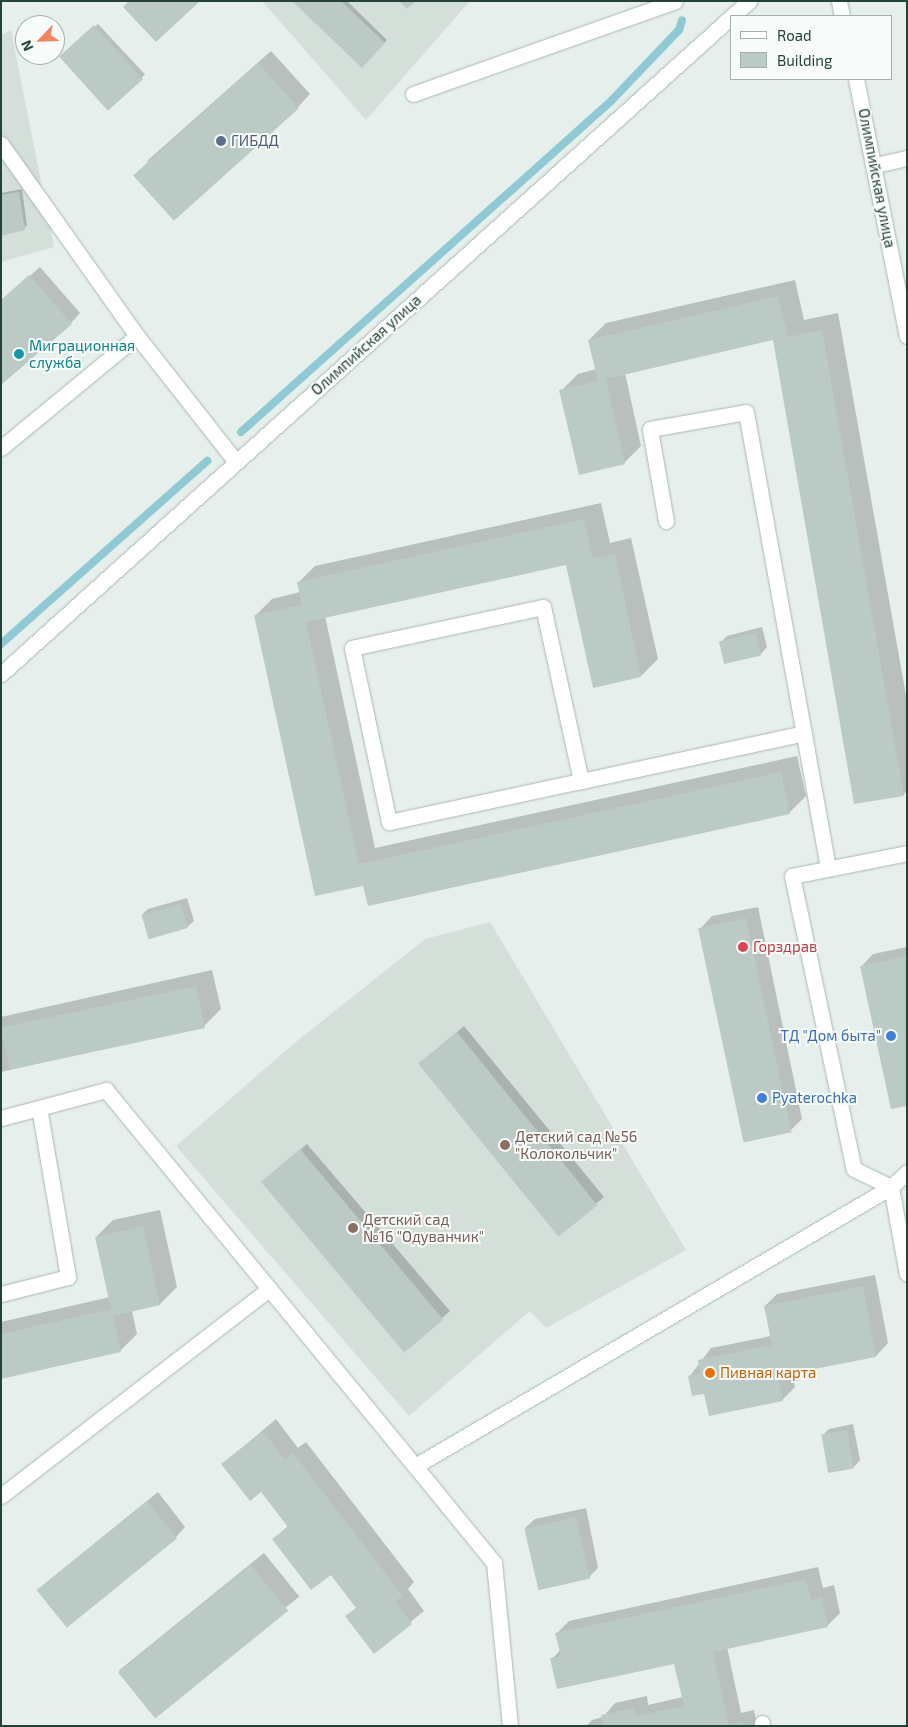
<!DOCTYPE html>
<meta charset="utf-8">
<style>
body{margin:0}
#map{position:relative;width:908px;height:1727px;overflow:hidden;background:#e6efeb;font-family:"Exo 2",sans-serif}
div>[style]{position:absolute}
[style*='--x']{left:calc(var(--x)*1px);top:calc(var(--y)*1px);width:calc(var(--w)*1px);rotate:calc(var(--a)*1deg)}
.built>*{inset:0;background:#d4dfda}
.shadow>*{inset:0;background:#0003;transform-origin:0 0}
.stream>*{height:8px;margin:-4px;padding:0 4px;transform-origin:4px;border-radius:4px;background:#8ec9d4}
.building>*{inset:0;background:#bbcac4;transform-origin:0 0}
.roads{filter:drop-shadow(0 0 1px #a8b8b2) drop-shadow(0 0 1px #a8b8b2)}
.minor>*{height:15px;margin:-7.5px;padding:0 7.5px;transform-origin:7.5px;border-radius:7.5px;background:#fff}
.dots>*{width:14px;height:14px;translate:-50% -50%;box-sizing:border-box;border:2px solid #f7fbf9;border-radius:50%}
span{translate:-50% -50%;white-space:nowrap;text-align:center;line-height:1.15;-webkit-text-stroke:4px #f7fbf9;paint-order:stroke}
.service-label{font-size:15px;color:#4e5e75}
.left{translate:0 -50%;text-align:left}
.street-label{font-size:15px;color:#24423a}
.culture-label{font-size:15px;color:#0d838f}
.health-label{font-size:15px;color:#be3a42}
.shop-label{font-size:15px;color:#366cbe}
.right{translate:-100% -50%;text-align:right}
.education-label{font-size:15px;color:#785e54}
.food-label{font-size:15px;color:#c56008}
.frame{position:absolute;inset:0;border:2px solid #24423a;pointer-events:none}
.legend{position:absolute;left:730px;top:15px;width:162px;height:65px;box-sizing:border-box;background:#f7fbf9;border:1px solid #a3b1ad;margin:0;padding:6px 9px;list-style:none;font-size:15px;color:#24423a}
.legend li{display:flex;align-items:center;gap:10px;height:25px}
.legend b{width:25px;border:1px solid #a3b1ad}
.north{position:absolute;left:15px;top:15px;width:50px;height:50px;box-sizing:border-box;background:#f7fbf9;border:1px solid #a3b1ad;border-radius:50%;rotate:246deg;font-size:14px;font-weight:700;line-height:20px;text-align:center;color:#24423a}
.north::after{content:'';display:block;margin:auto;width:18px;height:22px;background:#f4845f;clip-path:polygon(50% 0,100% 100%,50% 72%,0 100%)}
</style>
<div id="map">
<div class="built">
<div style="clip-path:polygon(262px 1px,470px 1px,366px 120px)"></div>
<div style="clip-path:polygon(11px 30px,54px 247px,1px 262px,1px 35px)"></div>
<div style="clip-path:polygon(490px 922px,686px 1250px,546px 1328px,530px 1311px,409px 1416px,176px 1146px,297px 1041px,425px 939px)"></div>
</div>
<div class="shadow">
<div style="clip-path:polygon(294px 1px,347px 1px,387px 40px,362px 66px)"></div>
<div style="left:98px;top:24px;width:69px;height:50px;rotate:47deg"></div>
<div style="clip-path:polygon(271px 51px,310px 94px,298px 107px,146px 162px)"></div>
<div style="clip-path:polygon(22px 189px,27px 226px,1px 235px,1px 193px)"></div>
<div style="clip-path:polygon(40px 267px,80px 313px,71px 323px,1px 301px)"></div>
<div style="clip-path:polygon(795px 280px,804px 320px,838px 313px,907px 701px,907px 791px,903px 795px,774px 338px,625px 373px,641px 446px,624px 463px,561px 391px,578px 374px,596px 369px,589px 340px,606px 323px)"></div>
<div style="clip-path:polygon(601px 503px,610px 543px,631px 538px,658px 659px,641px 676px,567px 564px,325px 616px,375px 848px,797px 756px,806px 796px,789px 813px,364px 884px,255px 616px,272px 599px,300px 592px,298px 583px,315px 566px)"></div>
<div style="clip-path:polygon(762px 627px,767px 647px,761px 654px,721px 642px,727px 636px)"></div>
<div style="clip-path:polygon(187px 898px,194px 921px,187px 927px,142px 915px,148px 909px)"></div>
<div style="clip-path:polygon(758px 907px,802px 1119px,790px 1131px,700px 929px,712px 916px)"></div>
<div style="clip-path:polygon(907px 947px,907px 1104px,861px 967px,873px 954px)"></div>
<div style="clip-path:polygon(212px 970px,221px 1009px,204px 1026px,1px 1072px,1px 1017px)"></div>
<div style="clip-path:polygon(464px 1026px,604px 1197px,559px 1235px,426px 1058px)"></div>
<div style="clip-path:polygon(307px 1144px,450px 1311px,406px 1350px,269px 1176px)"></div>
<div style="clip-path:polygon(160px 1210px,177px 1287px,160px 1304px,132px 1311px,137px 1334px,120px 1351px,1px 1377px,1px 1322px,110px 1297px,96px 1237px,113px 1220px)"></div>
<div style="clip-path:polygon(875px 1275px,888px 1343px,876px 1356px,792px 1372px,795px 1387px,782px 1400px,705px 1392px,690px 1376px,711px 1348px,771px 1336px,765px 1306px,777px 1294px)"></div>
<div style="clip-path:polygon(276px 1419px,298px 1448px,306px 1442px,414px 1582px,408px 1589px,424px 1611px,374px 1652px,347px 1617px,357px 1607px,331px 1573px,274px 1539px,289px 1525px,262px 1490px,223px 1464px)"></div>
<div style="clip-path:polygon(853px 1424px,860px 1460px,854px 1467px,823px 1435px,829px 1429px)"></div>
<div style="clip-path:polygon(158px 1492px,185px 1527px,176px 1537px,37px 1590px)"></div>
<div style="clip-path:polygon(586px 1508px,598px 1568px,589px 1577px,525px 1528px,535px 1519px)"></div>
<div style="left:264px;top:1553px;width:56px;height:187px;rotate:51deg"></div>
<div style="clip-path:polygon(818px 1567px,823px 1588px,834px 1585px,840px 1613px,827px 1626px,727px 1647px,741px 1713px,754px 1710px,757px 1726px,586px 1726px,592px 1720px,603px 1717px,615px 1703px,647px 1696px,648px 1705px,683px 1697px,675px 1663px,552px 1659px,561px 1649px,557px 1633px,569px 1621px)"></div>
</div>
<div class="stream">
<div style="--x:241;--y:432;--w:498;--a:-41.8"></div>
<div style="--x:612;--y:100;--w:97;--a:-46.3"></div>
<div style="--x:679;--y:30;--w:10;--a:-73"></div>
<div style="--x:1;--y:644;--w:276;--a:-41.6"></div>
</div>
<div class="building">
<div style="clip-path:polygon(129px 1px,200px 1px,156px 42px,123px 7px)"></div>
<div style="clip-path:polygon(292px 1px,341px 1px,385px 43px,362px 68px)"></div>
<div style="clip-path:polygon(399px 1px,416px 1px,407px 9px)"></div>
<div style="left:94px;top:25px;width:73px;height:47px;rotate:48deg"></div>
<div style="left:258px;top:63px;width:61px;height:168px;rotate:48deg"></div>
<div style="clip-path:polygon(19px 192px,25px 230px,1px 236px,1px 195px)"></div>
<div style="clip-path:polygon(29px 275px,72px 324px,1px 385px,1px 300px)"></div>
<div style="clip-path:polygon(778px 296px,788px 337px,822px 330px,904px 796px,854px 804px,773px 340px,606px 379px,625px 464px,579px 475px,559px 390px,598px 381px,588px 340px)"></div>
<div style="clip-path:polygon(584px 519px,593px 559px,615px 554px,641px 677px,593px 688px,566px 565px,306px 622px,359px 864px,781px 772px,790px 814px,368px 906px,363px 886px,315px 896px,254px 615px,302px 605px,297px 582px)"></div>
<div style="left:756px;top:633px;width:23px;height:38px;rotate:77deg"></div>
<div style="left:181px;top:904px;width:25px;height:41px;rotate:74deg"></div>
<div style="left:746px;top:918px;width:219px;height:49px;rotate:78deg"></div>
<div style="clip-path:polygon(907px 956px,907px 1106px,891px 1109px,860px 966px)"></div>
<div style="left:196px;top:986px;width:43px;height:200px;rotate:78deg"></div>
<div style="left:457px;top:1032px;width:223px;height:50px;rotate:51deg"></div>
<div style="left:300px;top:1149px;width:223px;height:51px;rotate:50deg"></div>
<div style="clip-path:polygon(143px 1226px,160px 1305px,113px 1316px,121px 1352px,1px 1379px,1px 1334px,111px 1309px,95px 1237px)"></div>
<div style="clip-path:polygon(863px 1286px,876px 1357px,778px 1376px,783px 1401px,709px 1416px,704px 1394px,692px 1396px,688px 1376px,700px 1373px,698px 1360px,772px 1345px,764px 1306px)"></div>
<div style="left:847px;top:1430px;width:39px;height:26px;rotate:80deg"></div>
<div style="clip-path:polygon(263px 1431px,285px 1460px,293px 1453px,403px 1596px,395px 1601px,412px 1624px,374px 1654px,345px 1616px,356px 1608px,331px 1575px,311px 1590px,272px 1539px,288px 1527px,261px 1492px,250px 1501px,221px 1464px)"></div>
<div style="left:147px;top:1501px;width:48px;height:142px;rotate:51deg"></div>
<div style="left:576px;top:1517px;width:63px;height:53px;rotate:77deg"></div>
<div style="left:251px;top:1565px;width:59px;height:171px;rotate:51deg"></div>
<div style="clip-path:polygon(806px 1579px,811px 1600px,822px 1597px,828px 1627px,713px 1652px,729px 1725px,742px 1722px,742px 1726px,604px 1726px,601px 1715px,634px 1708px,636px 1716px,684px 1706px,674px 1664px,557px 1689px,550px 1658px,561px 1656px,555px 1633px)"></div>
</div>
<div class="roads">
<div class="minor">
<div style="--x:839;--y:1;--w:15;--a:79"></div>
<div style="--x:732;--y:16;--w:23;--a:-41"></div>
<div style="--x:856;--y:79;--w:262;--a:78.8"></div>
<div style="--x:413;--y:94;--w:278;--a:-19.5"></div>
<div style="--x:1;--y:144;--w:235;--a:54.7"></div>
<div style="--x:137;--y:336;--w:160;--a:51.8"></div>
<div style="--x:876;--y:165;--w:32;--a:-13"></div>
<div style="--x:1;--y:448;--w:176;--a:-39.5"></div>
<div style="--x:666;--y:521;--w:93;--a:-99.9"></div>
<div style="--x:650;--y:429;--w:97;--a:-10"></div>
<div style="--x:746;--y:412;--w:463;--a:79.8"></div>
<div style="--x:1;--y:674;--w:984;--a:-41.99"></div>
<div style="--x:581;--y:781;--w:178;--a:-102.3"></div>
<div style="--x:543;--y:607;--w:195;--a:167.9"></div>
<div style="--x:352;--y:648;--w:178;--a:78"></div>
<div style="--x:389;--y:822;--w:196;--a:-12.1"></div>
<div style="--x:581;--y:781;--w:228;--a:-12.1"></div>
<div style="--x:907;--y:853;--w:117;--a:168.7"></div>
<div style="--x:792;--y:876;--w:299;--a:78.1"></div>
<div style="--x:854;--y:1169;--w:41;--a:25.9"></div>
<div style="--x:891;--y:1187;--w:88;--a:79.6"></div>
<div style="--x:1;--y:1118;--w:109;--a:-14.9"></div>
<div style="--x:106;--y:1090;--w:487;--a:50.6"></div>
<div style="--x:1;--y:1294;--w:69;--a:-14.2"></div>
<div style="--x:68;--y:1277;--w:171;--a:-99.7"></div>
<div style="--x:1;--y:1496;--w:339;--a:-37.7"></div>
<div style="--x:762;--y:1723;--w:3;--a:90"></div>
<div style="--x:510;--y:1726;--w:164;--a:-95.6"></div>
<div style="--x:494;--y:1563;--w:125;--a:-129.2"></div>
<div style="--x:415;--y:1466;--w:552;--a:-30.38"></div>
<div style="--x:891;--y:1187;--w:22;--a:-43"></div>
</div>
</div>
<div class="dots">
<div style="left:221px;top:141px;background:#5c6f8a"></div>
<div style="left:19px;top:354px;background:#0f9aa8"></div>
<div style="left:743px;top:947px;background:#e0444e"></div>
<div style="left:891px;top:1036px;background:#3f7fe0"></div>
<div style="left:762px;top:1098px;background:#3f7fe0"></div>
<div style="left:505px;top:1145px;background:#8d6e63"></div>
<div style="left:353px;top:1228px;background:#8d6e63"></div>
<div style="left:710px;top:1373px;background:#e8710a"></div>
</div>
<div class="service-label">
<span class="left" style="left:231px;top:141px">ГИБДД</span>
</div>
<div class="street-label">
<span style="left:877px;top:178px;rotate:79deg">Олимпийская улица</span>
<span style="left:366px;top:345px;rotate:-42deg">Олимпийская улица</span>
</div>
<div class="culture-label">
<span class="left" style="left:29px;top:354px">Миграционная<br>служба</span>
</div>
<div class="health-label">
<span class="left" style="left:753px;top:947px">Горздрав</span>
</div>
<div class="shop-label">
<span class="right" style="left:881px;top:1036px">ТД "Дом быта"</span>
<span class="left" style="left:772px;top:1098px">Pyaterochka</span>
</div>
<div class="education-label">
<span class="left" style="left:515px;top:1145px">Детский сад №56<br>"Колокольчик"</span>
<span class="left" style="left:363px;top:1228px">Детский сад<br>№16 "Одуванчик"</span>
</div>
<div class="food-label">
<span class="left" style="left:720px;top:1373px">Пивная карта</span>
</div>
<div class="frame"></div>
<ul class="legend">
<li><b style="height:6px;background:#fff"></b>Road</li>
<li><b style="height:14px;background:#bbcac4"></b>Building</li>
</ul>
<div class="north">N</div>
</div>
